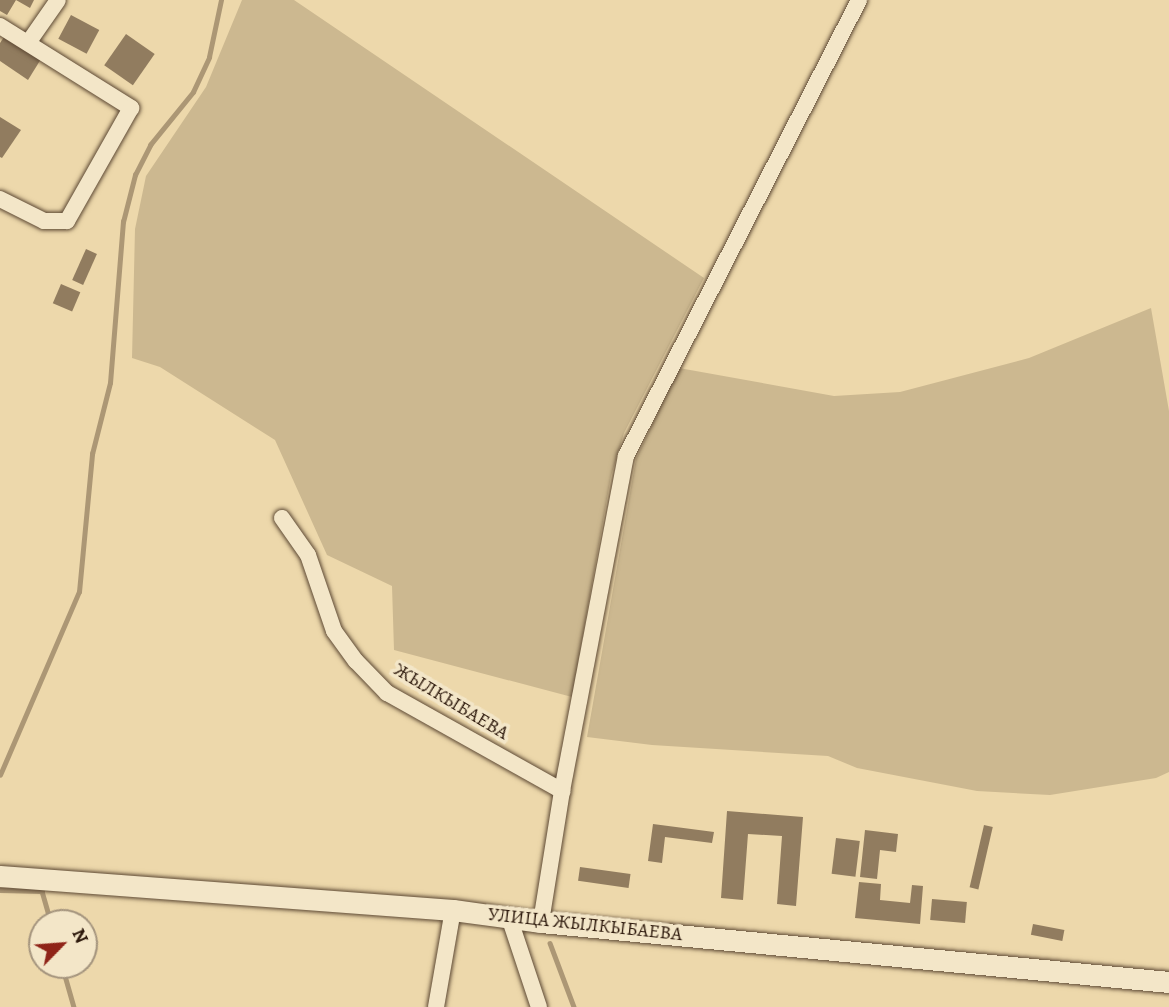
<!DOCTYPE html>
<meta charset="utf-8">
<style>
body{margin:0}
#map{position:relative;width:1169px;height:1007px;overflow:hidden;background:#edd8ab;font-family:Alegreya,serif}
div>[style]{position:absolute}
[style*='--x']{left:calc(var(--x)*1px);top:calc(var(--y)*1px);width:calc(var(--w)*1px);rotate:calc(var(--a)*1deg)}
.green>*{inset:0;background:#ccb890}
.stream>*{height:4.5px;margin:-2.25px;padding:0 2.25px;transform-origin:2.25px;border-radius:2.25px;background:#ac9775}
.building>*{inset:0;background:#917c5f;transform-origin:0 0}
.roads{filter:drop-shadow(0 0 2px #5d4934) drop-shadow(0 0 2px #5d4934)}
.street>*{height:16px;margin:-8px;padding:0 8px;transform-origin:8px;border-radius:8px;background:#f3e6c8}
.secondary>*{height:21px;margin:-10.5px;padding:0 10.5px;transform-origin:10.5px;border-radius:10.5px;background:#f3e6c8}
span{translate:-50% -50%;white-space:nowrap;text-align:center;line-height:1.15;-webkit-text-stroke:7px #f3e6c8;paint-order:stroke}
.street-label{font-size:19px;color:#2d190c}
.north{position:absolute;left:28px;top:909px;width:70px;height:70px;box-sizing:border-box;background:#f3e6c8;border:2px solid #a4947d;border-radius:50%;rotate:65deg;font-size:19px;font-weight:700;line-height:28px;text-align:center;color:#2d190c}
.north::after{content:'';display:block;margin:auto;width:24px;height:32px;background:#8f2418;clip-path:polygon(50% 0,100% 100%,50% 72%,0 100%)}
</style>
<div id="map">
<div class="green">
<div style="clip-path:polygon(242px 0,294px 0,704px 278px,624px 433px,611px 476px,572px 697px,394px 650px,392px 586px,327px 555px,275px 440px,160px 367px,132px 358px,135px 229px,146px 176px,206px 87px)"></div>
<div style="clip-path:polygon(1151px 308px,1169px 411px,1169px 772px,1156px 778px,1050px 795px,977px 791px,857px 768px,828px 756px,652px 745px,587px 737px,636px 459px,679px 368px,834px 396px,900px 392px,1029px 358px)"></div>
</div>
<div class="stream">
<div style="--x:0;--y:775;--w:199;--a:-66.7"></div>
<div style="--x:79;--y:592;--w:139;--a:-84.6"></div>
<div style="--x:92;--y:454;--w:73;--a:-75.8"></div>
<div style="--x:110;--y:383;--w:162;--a:-85.4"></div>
<div style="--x:123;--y:222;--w:49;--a:-75.7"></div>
<div style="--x:135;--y:175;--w:34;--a:-63"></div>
<div style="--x:150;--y:145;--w:68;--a:-50.9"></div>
<div style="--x:193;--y:92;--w:38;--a:-65"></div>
<div style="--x:209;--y:57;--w:58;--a:-78.1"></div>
<div style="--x:0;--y:890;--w:42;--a:1.4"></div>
<div style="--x:42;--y:891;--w:33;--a:74"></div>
<div style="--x:550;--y:943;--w:68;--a:69.4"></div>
<div style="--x:62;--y:965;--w:44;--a:74.1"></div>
</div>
<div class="building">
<div style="clip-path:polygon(0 0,34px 0,30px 8px,16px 0,7px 15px,0 11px)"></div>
<div style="left:71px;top:15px;width:32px;height:27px;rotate:28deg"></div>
<div style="left:126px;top:34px;width:35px;height:38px;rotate:35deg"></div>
<div style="clip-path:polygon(4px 37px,41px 59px,28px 80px,0 61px,0 43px)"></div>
<div style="clip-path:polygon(0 117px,21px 130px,2px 158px,0 157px)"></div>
<div style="left:86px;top:249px;width:12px;height:34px;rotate:24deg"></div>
<div style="left:61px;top:284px;width:21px;height:21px;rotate:23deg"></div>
<div style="clip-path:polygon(727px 811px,803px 817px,796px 906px,777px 904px,782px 836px,748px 834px,743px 900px,721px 898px)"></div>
<div style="clip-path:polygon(653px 824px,714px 832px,712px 843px,665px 837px,662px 863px,648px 861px)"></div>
<div style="left:984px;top:825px;width:9px;height:64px;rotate:13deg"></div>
<div style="clip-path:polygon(865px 830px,898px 834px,896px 852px,880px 850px,877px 879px,860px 877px)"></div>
<div style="left:836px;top:838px;width:24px;height:36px;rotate:7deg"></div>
<div style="left:580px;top:867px;width:51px;height:14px;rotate:8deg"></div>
<div style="clip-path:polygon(859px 882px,881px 884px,880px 900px,910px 903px,912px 885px,923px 886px,920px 924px,855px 918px)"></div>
<div style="left:932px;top:899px;width:35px;height:21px;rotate:5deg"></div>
<div style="left:1033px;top:924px;width:32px;height:11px;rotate:11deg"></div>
</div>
<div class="roads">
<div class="street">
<div style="--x:0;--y:26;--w:155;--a:32"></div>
<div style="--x:131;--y:108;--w:130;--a:119.5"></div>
<div style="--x:67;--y:221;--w:23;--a:180"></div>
<div style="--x:44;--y:221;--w:49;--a:-153.4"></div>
<div style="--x:28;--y:43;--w:52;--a:-55.1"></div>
<div style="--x:282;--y:518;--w:45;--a:54.9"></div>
<div style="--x:308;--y:555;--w:80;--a:71.1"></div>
<div style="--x:334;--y:631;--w:37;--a:54"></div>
<div style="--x:356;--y:661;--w:45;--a:45.9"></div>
<div style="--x:387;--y:693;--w:201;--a:29.2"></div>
<div style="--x:509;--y:917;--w:95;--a:71.6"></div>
<div style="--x:541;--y:922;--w:133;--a:-80.9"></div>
<div style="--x:562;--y:791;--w:341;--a:-79.2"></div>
<div style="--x:626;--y:456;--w:512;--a:-62.93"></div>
<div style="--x:436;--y:1007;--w:98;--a:-80.1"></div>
</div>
<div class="secondary">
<div style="--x:0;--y:876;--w:454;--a:4.3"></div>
<div style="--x:453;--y:910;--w:89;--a:7.8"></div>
<div style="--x:541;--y:922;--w:631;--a:5.46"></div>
</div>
</div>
<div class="street-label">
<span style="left:451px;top:702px;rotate:31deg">ЖЫЛКЫБАЕВА</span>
<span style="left:585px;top:925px;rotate:6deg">УЛИЦА ЖЫЛКЫБАЕВА</span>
</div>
<div class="north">N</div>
</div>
